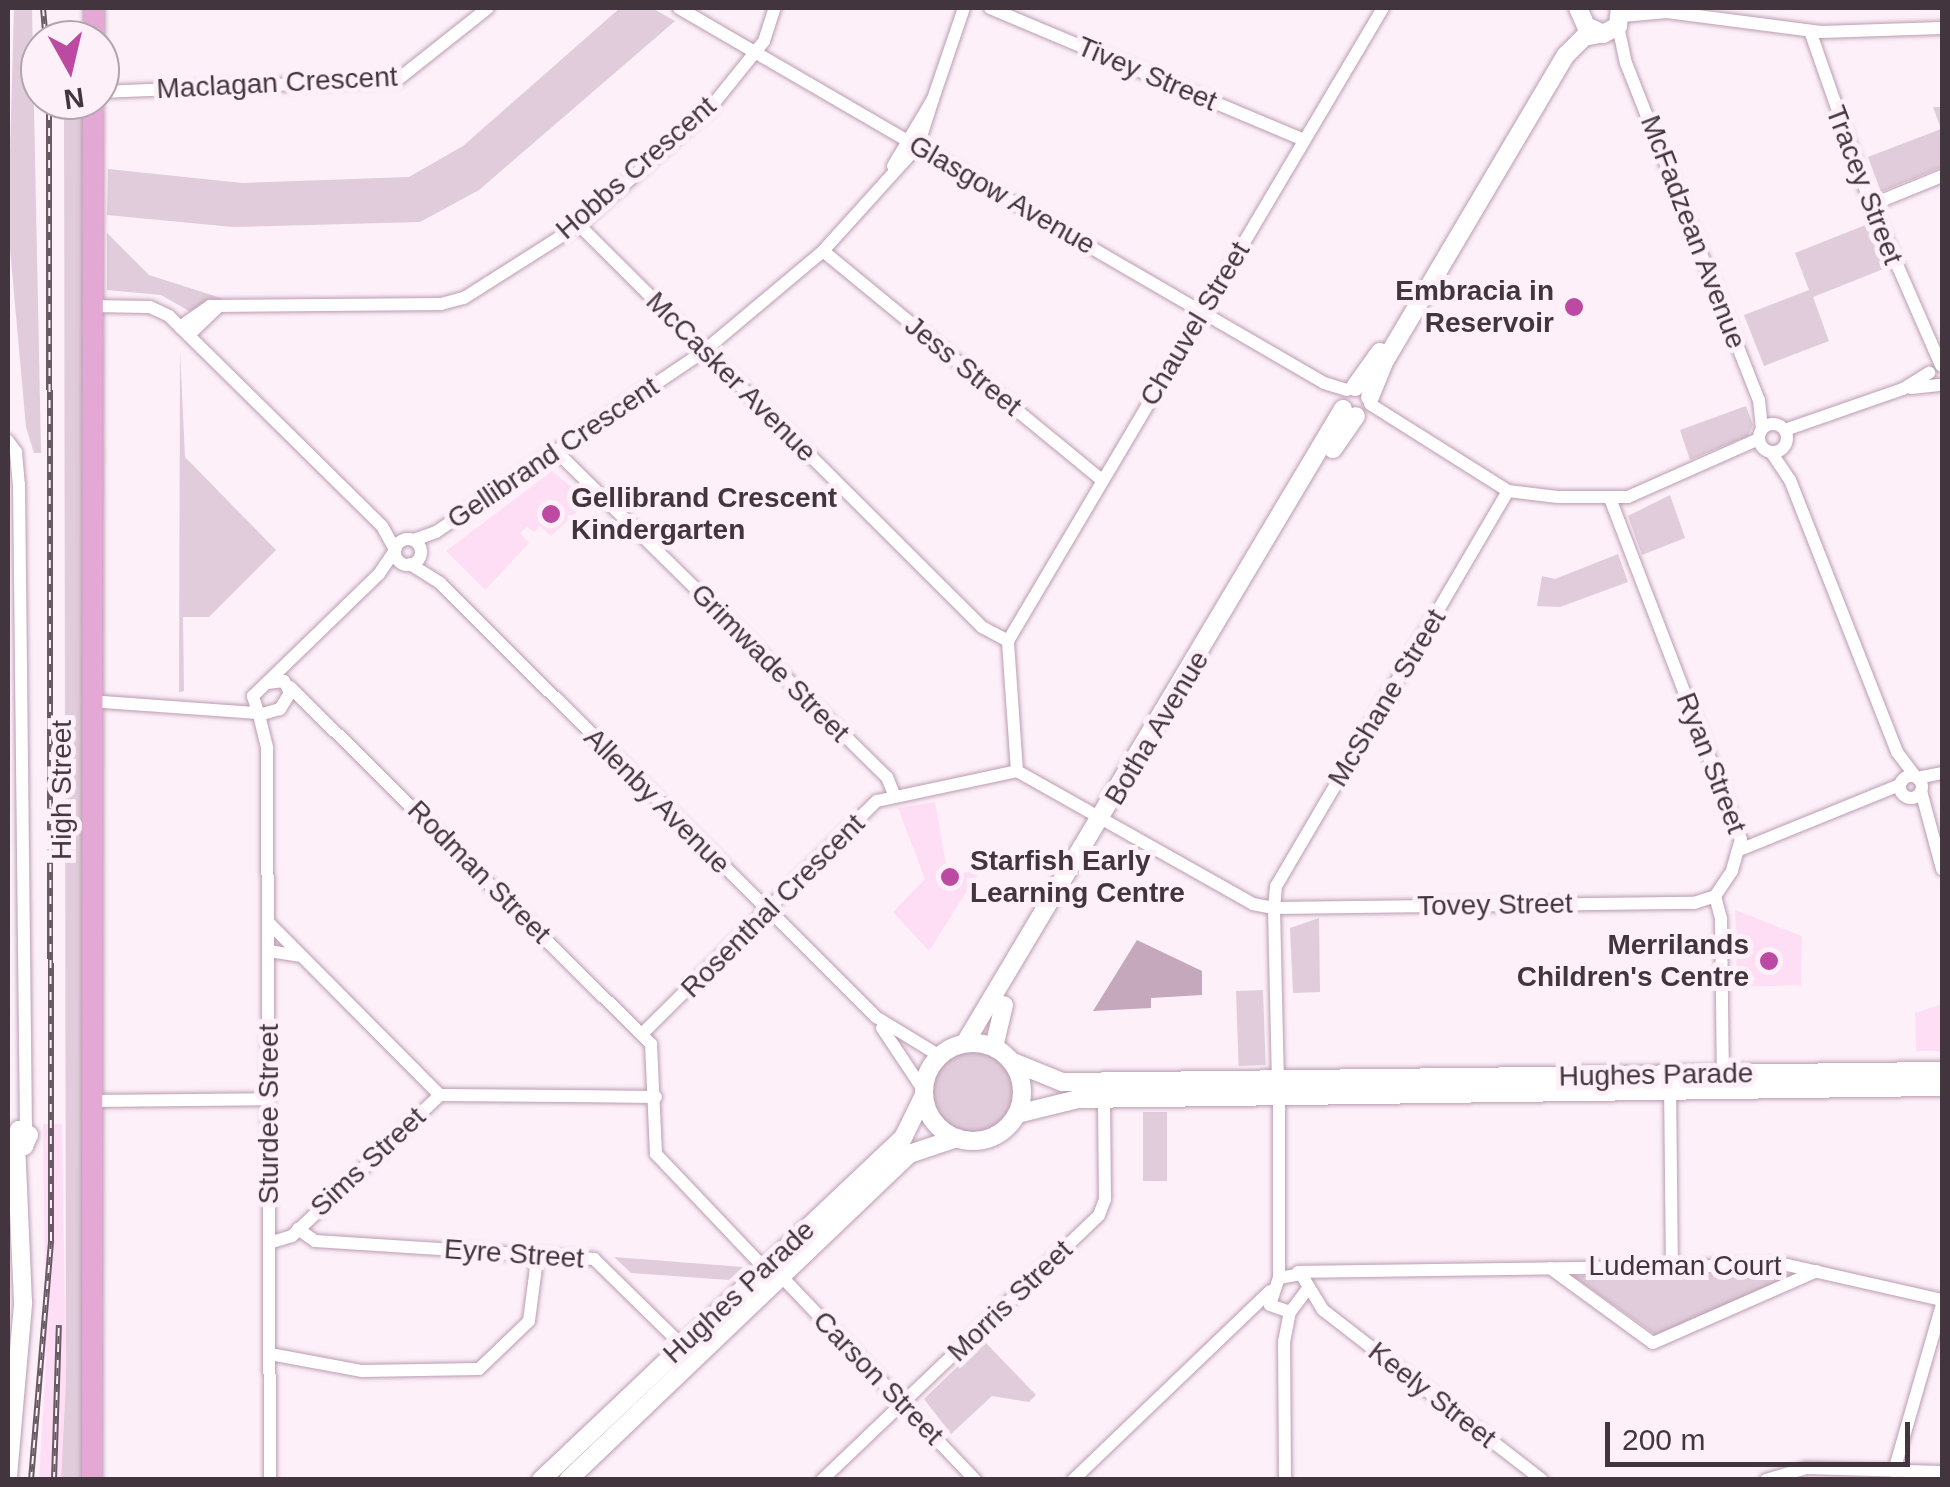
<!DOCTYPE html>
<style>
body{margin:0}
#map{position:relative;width:1950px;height:1487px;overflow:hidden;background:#fdf0f9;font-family:Helvetica,sans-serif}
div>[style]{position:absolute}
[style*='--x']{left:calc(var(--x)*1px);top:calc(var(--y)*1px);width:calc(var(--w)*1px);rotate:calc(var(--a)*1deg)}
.built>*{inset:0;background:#fedef4}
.green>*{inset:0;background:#e0ccda;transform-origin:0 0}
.round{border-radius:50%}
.forest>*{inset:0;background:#c5a8bc}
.roads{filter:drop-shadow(0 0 2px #bb9cb1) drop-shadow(0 0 2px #bb9cb1)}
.street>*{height:12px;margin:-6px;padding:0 6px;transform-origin:6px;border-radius:6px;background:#fff}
.street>.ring{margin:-6px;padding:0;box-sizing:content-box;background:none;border:12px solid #fff;border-radius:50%}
.secondary>*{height:18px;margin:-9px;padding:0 9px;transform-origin:9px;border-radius:9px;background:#fff}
.secondary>.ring{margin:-9px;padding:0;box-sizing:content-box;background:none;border:18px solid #fff;border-radius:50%}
.primary>*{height:20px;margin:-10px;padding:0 10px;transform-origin:10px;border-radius:10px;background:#e3a8d4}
.rail>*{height:6px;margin-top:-3px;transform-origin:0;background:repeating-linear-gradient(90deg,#fdf0f9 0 8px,#675a63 0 16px);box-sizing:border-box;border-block:2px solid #675a63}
.dots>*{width:28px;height:28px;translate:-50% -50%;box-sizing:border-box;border:5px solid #fdf0f9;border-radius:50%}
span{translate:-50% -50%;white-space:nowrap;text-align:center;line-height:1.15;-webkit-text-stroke:10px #fdf0f9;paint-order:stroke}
.street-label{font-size:28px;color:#42353e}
.poi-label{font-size:28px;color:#42353e;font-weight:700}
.right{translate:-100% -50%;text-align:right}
.left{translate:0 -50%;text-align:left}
.frame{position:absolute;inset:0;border:10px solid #42353e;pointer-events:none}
.north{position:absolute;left:20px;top:20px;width:100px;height:100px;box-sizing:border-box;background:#fdf0f9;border:2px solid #b2a5ae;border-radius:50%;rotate:172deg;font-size:28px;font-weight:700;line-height:40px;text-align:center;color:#42353e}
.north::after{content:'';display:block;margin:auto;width:35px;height:45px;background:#bc49a2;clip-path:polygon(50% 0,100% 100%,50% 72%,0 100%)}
.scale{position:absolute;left:1605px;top:1422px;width:305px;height:45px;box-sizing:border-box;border:5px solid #42353e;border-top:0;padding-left:12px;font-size:30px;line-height:35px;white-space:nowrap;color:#42353e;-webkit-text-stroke:8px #fdf0f9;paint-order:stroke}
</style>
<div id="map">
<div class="built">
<div style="clip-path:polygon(552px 471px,589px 501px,551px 536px,540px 526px,534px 532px,527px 527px,520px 533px,529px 543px,485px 590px,446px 551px)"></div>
<div style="clip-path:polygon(935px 802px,948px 875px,970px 872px,973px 865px,981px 869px,929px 951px,893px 912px,925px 879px,898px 808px)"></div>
<div style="clip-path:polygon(1735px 910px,1802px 936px,1801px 985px,1737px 987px)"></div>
<div style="clip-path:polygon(1942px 1004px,1942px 1051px,1916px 1051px,1915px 1013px)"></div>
<div style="clip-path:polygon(43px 1124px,62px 1124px,66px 1380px,61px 1479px,39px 1480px,46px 1361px)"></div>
</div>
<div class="green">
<div style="clip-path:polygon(14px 8px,32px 8px,41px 453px,34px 453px,26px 427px,8px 226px)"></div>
<div style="clip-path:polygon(620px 8px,652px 8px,675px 21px,479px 190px,420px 222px,233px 227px,107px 215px,108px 169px,242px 183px,409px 177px,463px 146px)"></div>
<div style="clip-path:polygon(64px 100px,83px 100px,82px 1479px,61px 1480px,66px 1380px)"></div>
<div style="clip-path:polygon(1933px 107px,1942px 107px,1942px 167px,1881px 192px,1868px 157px,1941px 129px)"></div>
<div style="clip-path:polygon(1868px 224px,1886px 268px,1813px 297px,1829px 341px,1764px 366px,1744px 315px,1809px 290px,1795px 253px)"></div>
<div style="clip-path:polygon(107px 233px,149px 275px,224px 299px,189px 311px,161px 295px,107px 290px)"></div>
<div style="clip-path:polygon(180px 350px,185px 457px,276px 550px,209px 617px,183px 617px,184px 691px,179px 692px)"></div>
<div style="clip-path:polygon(1746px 406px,1753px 425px,1748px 436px,1690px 460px,1680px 430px)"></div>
<div style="clip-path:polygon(1670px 495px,1685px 538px,1642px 555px,1628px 516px)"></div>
<div style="clip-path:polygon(1618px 554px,1628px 582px,1560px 607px,1537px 606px,1542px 576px,1555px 579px)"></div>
<div style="clip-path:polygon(1319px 918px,1320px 992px,1293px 993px,1290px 928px)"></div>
<div style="left:1263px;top:990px;width:75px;height:27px;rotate:88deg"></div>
<div class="round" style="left:927px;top:1046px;width:92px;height:92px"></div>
<div style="left:1143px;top:1112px;width:24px;height:69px"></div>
<div style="clip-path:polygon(614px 1257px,743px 1267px,729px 1280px,631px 1273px)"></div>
<div style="clip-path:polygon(1795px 1274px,1656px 1335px,1573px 1276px)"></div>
<div style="clip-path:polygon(984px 1341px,1036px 1395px,1029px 1402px,992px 1396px,951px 1434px,924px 1399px)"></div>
</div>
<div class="forest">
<div style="clip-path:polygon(1137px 940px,1202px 971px,1202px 995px,1151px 998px,1151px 1008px,1093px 1011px)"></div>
</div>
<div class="roads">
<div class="street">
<div style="--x:679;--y:8;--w:746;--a:30.17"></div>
<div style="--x:1324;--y:383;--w:24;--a:17"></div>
<div style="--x:990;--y:8;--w:341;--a:22.8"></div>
<div style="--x:1622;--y:16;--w:45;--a:-5.1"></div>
<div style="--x:1667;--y:12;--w:155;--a:7.4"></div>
<div style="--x:1821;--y:32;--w:121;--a:-1.9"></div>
<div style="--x:1618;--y:26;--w:38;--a:78"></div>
<div style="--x:1626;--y:63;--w:362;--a:68.5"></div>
<div style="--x:1759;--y:400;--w:28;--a:84"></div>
<div style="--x:1810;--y:31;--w:184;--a:70.7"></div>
<div style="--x:1871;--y:205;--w:175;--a:66.4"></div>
<div style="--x:100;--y:92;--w:297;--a:-2.3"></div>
<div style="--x:397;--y:80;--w:116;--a:-38.4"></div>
<div style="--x:893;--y:166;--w:78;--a:-59.2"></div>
<div style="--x:933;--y:99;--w:96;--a:-71.2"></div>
<div style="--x:1871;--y:205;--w:77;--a:-22.2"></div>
<div style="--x:579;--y:225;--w:569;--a:44.93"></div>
<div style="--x:982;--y:627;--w:30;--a:28"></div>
<div style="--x:823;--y:251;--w:361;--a:39.4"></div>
<div style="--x:90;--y:306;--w:60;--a:1"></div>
<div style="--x:150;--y:307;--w:21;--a:25"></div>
<div style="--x:169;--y:316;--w:299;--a:44.6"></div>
<div style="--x:382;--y:526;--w:26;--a:61"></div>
<div style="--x:180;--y:327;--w:37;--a:-35"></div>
<div style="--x:210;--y:306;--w:231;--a:-0.5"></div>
<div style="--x:441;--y:304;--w:24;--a:-15"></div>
<div style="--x:464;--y:298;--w:136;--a:-32.4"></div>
<div style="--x:579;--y:225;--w:177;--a:-41.8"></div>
<div style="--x:711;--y:107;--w:85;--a:-51.2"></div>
<div style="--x:764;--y:41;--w:35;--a:-72"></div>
<div style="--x:189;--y:335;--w:39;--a:-44"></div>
<div style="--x:1911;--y:388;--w:31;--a:-6"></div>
<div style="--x:1370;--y:404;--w:163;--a:32.2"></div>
<div style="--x:1508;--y:491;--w:50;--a:6.8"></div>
<div style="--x:1558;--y:497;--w:70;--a:0"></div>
<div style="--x:1628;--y:497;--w:143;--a:-23.9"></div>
<div class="ring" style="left:1759px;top:424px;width:16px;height:16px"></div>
<div style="--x:1785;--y:430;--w:125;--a:-19.2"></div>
<div style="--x:1903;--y:389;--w:31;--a:-32"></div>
<div style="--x:8;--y:441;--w:14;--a:54"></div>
<div style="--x:16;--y:452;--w:32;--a:85"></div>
<div style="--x:19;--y:484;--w:647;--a:89.38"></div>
<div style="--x:556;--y:451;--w:465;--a:44.6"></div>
<div style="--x:887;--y:777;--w:18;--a:68"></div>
<div style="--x:1771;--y:452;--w:34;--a:56"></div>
<div style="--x:1790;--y:480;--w:292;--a:68.5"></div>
<div style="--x:1897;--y:752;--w:31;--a:53"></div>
<div style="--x:1508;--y:491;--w:458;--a:120.4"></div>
<div style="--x:1276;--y:886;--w:22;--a:95"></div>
<div style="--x:1274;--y:908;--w:420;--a:-0.7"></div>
<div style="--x:1694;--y:903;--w:22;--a:-18"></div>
<div style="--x:1611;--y:501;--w:362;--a:69"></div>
<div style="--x:1741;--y:839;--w:33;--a:106"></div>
<div style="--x:1732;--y:871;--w:30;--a:124"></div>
<div style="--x:1715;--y:896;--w:24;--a:75"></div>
<div style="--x:1721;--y:919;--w:163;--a:89.3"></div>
<div class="ring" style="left:395px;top:539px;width:14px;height:14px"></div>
<div style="--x:414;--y:540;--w:23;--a:-20"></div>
<div style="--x:436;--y:532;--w:323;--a:-34"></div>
<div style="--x:704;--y:351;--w:155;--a:-40"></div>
<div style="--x:823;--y:251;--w:142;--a:-47.9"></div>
<div style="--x:918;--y:146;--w:49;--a:-72.3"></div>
<div style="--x:410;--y:564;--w:36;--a:32"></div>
<div style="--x:440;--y:583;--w:615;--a:44.87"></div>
<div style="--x:876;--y:1017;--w:75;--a:31.4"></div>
<div style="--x:267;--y:683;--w:17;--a:-7"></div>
<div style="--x:284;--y:681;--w:13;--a:63"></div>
<div style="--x:290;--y:693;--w:19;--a:122"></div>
<div style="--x:280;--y:709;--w:22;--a:164"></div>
<div style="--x:259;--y:715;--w:20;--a:-108"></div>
<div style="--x:253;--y:696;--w:175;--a:-44.1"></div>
<div style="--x:379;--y:574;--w:29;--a:-56"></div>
<div style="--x:290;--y:687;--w:508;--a:44.68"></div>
<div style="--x:651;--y:1044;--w:110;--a:87.4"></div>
<div style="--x:656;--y:1154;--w:158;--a:46.5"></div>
<div style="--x:89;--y:701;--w:166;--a:4.1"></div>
<div style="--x:259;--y:715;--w:34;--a:76"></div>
<div style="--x:267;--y:748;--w:732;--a:89.77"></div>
<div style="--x:1017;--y:771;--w:130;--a:-94"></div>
<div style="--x:1008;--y:641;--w:736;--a:-59.36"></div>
<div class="ring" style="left:1900px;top:776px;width:10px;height:10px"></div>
<div style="--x:1917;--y:778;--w:25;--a:-11"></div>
<div style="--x:1921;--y:791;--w:81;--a:74.9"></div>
<div style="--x:1742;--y:849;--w:170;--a:-22.1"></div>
<div style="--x:269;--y:923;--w:243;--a:45.2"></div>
<div style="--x:440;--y:1095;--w:216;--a:0.5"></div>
<div style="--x:269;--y:951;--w:33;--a:9"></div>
<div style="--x:882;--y:1028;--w:76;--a:56.3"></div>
<div style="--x:642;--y:1034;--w:331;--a:-44.8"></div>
<div style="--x:877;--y:801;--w:143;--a:-12.1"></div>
<div style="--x:1017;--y:771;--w:271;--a:29.4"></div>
<div style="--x:1253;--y:904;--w:21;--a:11"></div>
<div style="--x:1274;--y:908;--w:171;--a:88.7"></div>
<div style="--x:1670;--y:1082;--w:184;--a:89.4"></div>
<div style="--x:90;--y:1101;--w:177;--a:-0.6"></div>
<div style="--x:298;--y:1229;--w:21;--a:35"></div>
<div style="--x:315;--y:1241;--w:280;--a:3.7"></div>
<div style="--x:594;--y:1259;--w:129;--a:44.4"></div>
<div style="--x:269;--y:1243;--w:24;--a:-17"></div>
<div style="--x:292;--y:1236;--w:204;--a:-43.6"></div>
<div style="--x:1550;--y:1268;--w:127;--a:36.1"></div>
<div style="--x:1653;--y:1343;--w:179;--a:-23.7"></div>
<div style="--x:1298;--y:1272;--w:489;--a:-0.8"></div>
<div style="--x:1787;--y:1265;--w:159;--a:12.7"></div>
<div style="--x:781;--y:1276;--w:282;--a:46.4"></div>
<div style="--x:1279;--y:1278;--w:182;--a:-90"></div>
<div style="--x:1306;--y:1291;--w:26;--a:127"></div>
<div style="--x:1290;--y:1312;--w:21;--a:-161"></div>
<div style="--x:1270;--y:1305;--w:28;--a:-72"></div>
<div style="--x:1279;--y:1278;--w:22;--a:-10"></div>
<div style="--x:1301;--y:1274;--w:42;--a:58.6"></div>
<div style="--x:1323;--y:1310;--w:277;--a:37.8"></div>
<div style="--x:270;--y:1354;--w:94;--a:10.5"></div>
<div style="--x:362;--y:1371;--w:117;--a:-1"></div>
<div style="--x:479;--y:1369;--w:69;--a:-43.8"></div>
<div style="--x:529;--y:1321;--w:63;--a:-82.6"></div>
<div style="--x:1894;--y:1471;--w:173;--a:-73.9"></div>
<div style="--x:822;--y:1480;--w:383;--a:-43.7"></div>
<div style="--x:1099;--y:1215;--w:17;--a:-69"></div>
<div style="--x:1105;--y:1199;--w:104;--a:-90.6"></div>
<div style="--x:1073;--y:1480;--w:273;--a:-43.8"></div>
<div style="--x:1285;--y:1480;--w:138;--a:-90.4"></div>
<div style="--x:1284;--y:1342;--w:31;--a:-79"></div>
<div style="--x:1766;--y:1480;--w:42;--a:-16.7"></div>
<div style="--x:1806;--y:1468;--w:136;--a:1.7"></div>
</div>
<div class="secondary">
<div style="--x:1578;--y:8;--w:20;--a:66"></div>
<div style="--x:1586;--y:26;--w:19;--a:25"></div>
<div style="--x:1603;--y:34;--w:17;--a:-28"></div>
<div style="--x:1618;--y:26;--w:18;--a:-84"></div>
<div style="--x:1355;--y:387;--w:43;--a:-54.5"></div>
<div style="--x:1370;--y:397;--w:35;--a:-68"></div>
<div style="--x:1383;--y:364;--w:359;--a:-59.4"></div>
<div style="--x:1566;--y:55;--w:25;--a:-45"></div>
<div style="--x:1584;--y:37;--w:16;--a:-11"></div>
<div style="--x:1333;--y:449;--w:40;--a:-55.1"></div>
<div class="ring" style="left:924px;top:1043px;width:80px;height:80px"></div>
<div style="--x:965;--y:1043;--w:738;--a:-59.2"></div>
<div style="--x:994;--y:1047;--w:43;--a:-76.6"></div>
<div style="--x:1013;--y:1062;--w:53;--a:22.2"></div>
<div style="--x:1062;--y:1082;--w:880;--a:-0.72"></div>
<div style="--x:1017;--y:1114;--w:63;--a:-13.8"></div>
<div style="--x:1078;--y:1099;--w:864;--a:-0.8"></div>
<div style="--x:8;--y:1141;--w:17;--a:17"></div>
<div style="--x:24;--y:1146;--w:12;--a:-66"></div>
<div style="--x:29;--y:1135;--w:11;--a:-153"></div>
<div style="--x:19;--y:1130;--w:14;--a:111"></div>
<div style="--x:8;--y:1476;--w:174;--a:-85"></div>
<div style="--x:23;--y:1303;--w:158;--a:-92.5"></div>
<div style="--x:541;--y:1480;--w:498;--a:-43.4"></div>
<div style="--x:903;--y:1138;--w:48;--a:-64"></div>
<div style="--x:568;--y:1480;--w:472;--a:-43.7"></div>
<div style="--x:909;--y:1154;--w:51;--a:-18.4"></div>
</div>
<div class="primary">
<div style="--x:94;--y:40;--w:32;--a:-90"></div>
<div style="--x:92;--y:1480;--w:1380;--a:-89.96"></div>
</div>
</div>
<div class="rail">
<div style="--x:43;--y:8;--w:32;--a:85"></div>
<div style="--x:31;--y:1480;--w:241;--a:-85.2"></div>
<div style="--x:51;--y:1240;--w:1140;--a:-90.1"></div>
<div style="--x:54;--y:1480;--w:155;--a:-88.2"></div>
</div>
<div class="dots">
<div style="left:1574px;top:307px;background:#bc49a2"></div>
<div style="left:551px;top:514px;background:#bc49a2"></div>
<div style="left:950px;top:877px;background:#bc49a2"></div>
<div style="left:1769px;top:961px;background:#bc49a2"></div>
</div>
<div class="street-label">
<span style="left:1147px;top:74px;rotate:23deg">Tivey Street</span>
<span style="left:277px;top:83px;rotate:-3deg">Maclagan Crescent</span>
<span style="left:636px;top:168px;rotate:-41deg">Hobbs Crescent</span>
<span style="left:1864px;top:185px;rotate:69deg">Tracey Street</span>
<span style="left:1002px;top:195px;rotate:30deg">Glasgow Avenue</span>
<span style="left:1693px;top:232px;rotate:69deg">McFadzean Avenue</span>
<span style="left:1195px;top:324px;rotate:-59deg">Chauvel Street</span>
<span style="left:963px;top:366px;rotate:39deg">Jess Street</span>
<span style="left:731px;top:377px;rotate:45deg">McCasker Avenue</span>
<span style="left:553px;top:453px;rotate:-34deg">Gellibrand Crescent</span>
<span style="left:770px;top:663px;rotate:45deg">Grimwade Street</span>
<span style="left:1387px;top:698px;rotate:-59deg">McShane Street</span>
<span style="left:1157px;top:728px;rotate:-59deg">Botha Avenue</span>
<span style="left:1711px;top:763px;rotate:69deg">Ryan Street</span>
<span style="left:62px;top:790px;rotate:-90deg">High Street</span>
<span style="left:657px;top:801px;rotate:45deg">Allenby Avenue</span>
<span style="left:479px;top:872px;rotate:45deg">Rodman Street</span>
<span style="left:1495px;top:905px;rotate:-1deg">Tovey Street</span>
<span style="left:773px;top:906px;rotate:-45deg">Rosenthal Crescent</span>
<span style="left:1656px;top:1075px;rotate:-1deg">Hughes Parade</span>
<span style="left:269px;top:1114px;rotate:-90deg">Sturdee Street</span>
<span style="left:368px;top:1162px;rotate:-43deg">Sims Street</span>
<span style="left:514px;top:1254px;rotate:4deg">Eyre Street</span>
<span style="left:1685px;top:1266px">Ludeman Court</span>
<span style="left:739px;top:1292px;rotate:-43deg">Hughes Parade</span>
<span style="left:1010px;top:1301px;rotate:-44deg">Morris Street</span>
<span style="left:878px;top:1378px;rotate:46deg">Carson Street</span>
<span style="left:1432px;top:1395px;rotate:38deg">Keely Street</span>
</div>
<div class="poi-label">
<span class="right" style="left:1554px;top:307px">Embracia in<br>Reservoir</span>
<span class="left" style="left:571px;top:514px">Gellibrand Crescent<br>Kindergarten</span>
<span class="left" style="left:970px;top:877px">Starfish Early<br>Learning Centre</span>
<span class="right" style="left:1749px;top:961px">Merrilands<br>Children's Centre</span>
</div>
<div class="frame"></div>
<div class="north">N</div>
<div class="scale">200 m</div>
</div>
